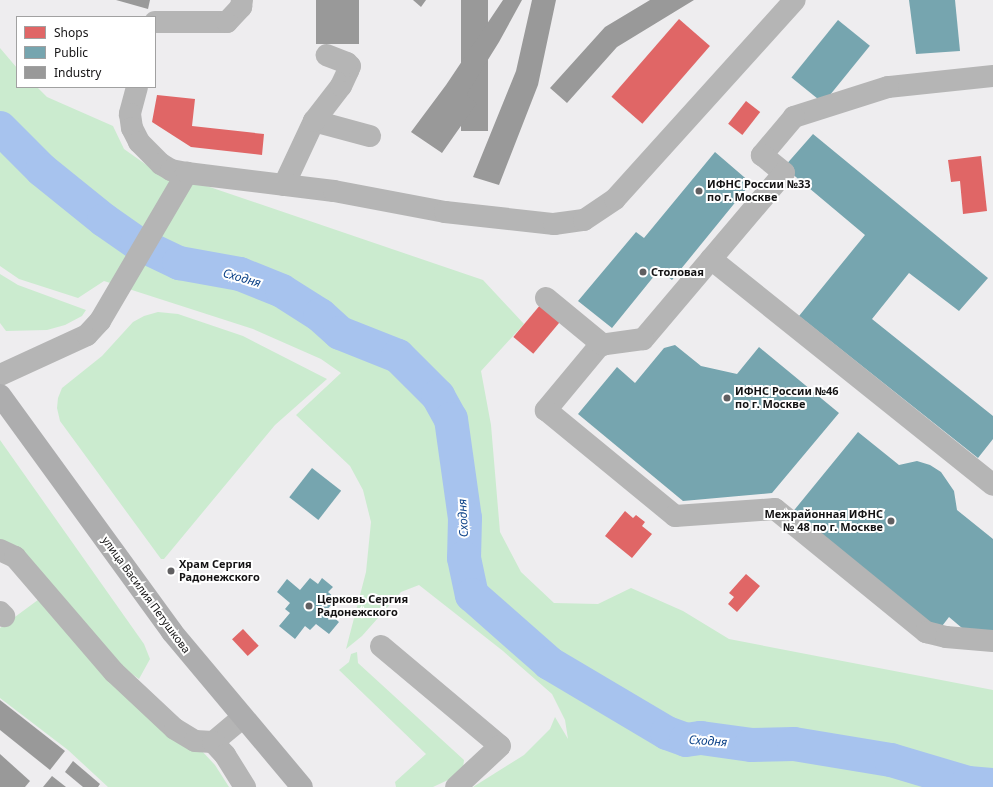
<!DOCTYPE html>
<meta charset="utf-8">
<style>
body{margin:0}
#map{position:relative;width:993px;height:787px;overflow:hidden;background:#eeedef;font-family:"Noto Sans",sans-serif}
div>[style]{position:absolute}
[style*='--x']{left:calc(var(--x)*1px);top:calc(var(--y)*1px);width:calc(var(--w)*1px);rotate:calc(var(--a)*1deg)}
.green>*{inset:0;background:#cbebcf}
.shops>*{inset:0;background:#e06666;transform-origin:0 0}
.public>*{inset:0;background:#76a5af;transform-origin:0 0}
.industry>*{inset:0;background:#999;transform-origin:0 0}
.river>*{height:34px;margin:-17px;padding:0 17px;transform-origin:17px;border-radius:17px;background:#a7c3ee}
.minor>*{height:22px;margin:-11px;padding:0 11px;transform-origin:11px;border-radius:11px;background:#b5b5b5}
.major>*{height:22px;margin:-11px;padding:0 11px;transform-origin:11px;border-radius:11px;background:#adadae}
.dots>*{width:11px;height:11px;translate:-50% -50%;box-sizing:border-box;border:2px solid #fff;border-radius:50%}
span{translate:-50% -50%;white-space:nowrap;text-align:center;line-height:1.15;-webkit-text-stroke:4px #fff;paint-order:stroke}
.poi-label{font-size:11px;color:#141314;font-weight:700}
.left{translate:0 -50%;text-align:left}
.right{translate:-100% -50%;text-align:right}
.street-label{font-size:11px;color:#141314}
.water-label{font-size:12px;color:#0c4288;font-style:italic}
.legend{position:absolute;left:16px;top:16px;width:140px;height:72px;box-sizing:border-box;background:#fff;border:1px solid #a1a1a1;margin:0;padding:5px 7px;list-style:none;font-size:12px;color:#141314}
.legend li{display:flex;align-items:center;gap:8px;height:20px}
.legend b{width:20px;border:1px solid #a1a1a1}
</style>
<div id="map">
<div class="green">
<div style="clip-path:polygon(0 48px,17px 68px,17px 87px,37px 87px,47px 97px,113px 126px,124px 149px,148px 166px,483px 280px,524px 324px,481px 371px,491px 425px,500px 532px,521px 572px,554px 603px,598px 604px,631px 588px,683px 611px,729px 639px,993px 690px,993px 787px,473px 787px,524px 755px,550px 729px,555px 717px,568px 739px,565px 720px,552px 694px,503px 651px,419px 585px,401px 592px,362px 636px,346px 649px,366px 572px,371px 522px,363px 490px,350px 466px,296px 415px,341px 373px,321px 359px,253px 329px,104px 281px,78px 298px,19px 279px,0 266px)"></div>
<div style="clip-path:polygon(0 274px,18px 285px,86px 310px,82px 316px,65px 325px,47px 330px,6px 331px,0 323px)"></div>
<div style="clip-path:polygon(158px 312px,178px 314px,243px 336px,327px 379px,275px 425px,164px 559px,161px 559px,60px 421px,57px 408px,58px 398px,62px 388px,102px 356px,133px 322px,144px 316px)"></div>
<div style="clip-path:polygon(0 440px,144px 644px,150px 659px,139px 679px,125px 669px,215px 765px,229px 787px,108px 787px,68px 750px,0 698px,0 628px,46px 594px,0 544px)"></div>
<div style="clip-path:polygon(357px 652px,358px 663px,464px 760px,463px 768px,450px 779px,433px 787px,396px 787px,395px 782px,426px 754px,339px 670px,349px 662px,351px 654px)"></div>
</div>
<div class="shops">
<div style="left:679px;top:19px;width:41px;height:103px;rotate:41deg"></div>
<div style="clip-path:polygon(157px 95px,195px 99px,192px 126px,264px 134px,262px 155px,191px 147px,152px 122px)"></div>
<div style="left:746px;top:101px;width:18px;height:29px;rotate:38deg"></div>
<div style="clip-path:polygon(981px 156px,987px 211px,963px 214px,960px 181px,951px 182px,948px 160px)"></div>
<div style="left:541px;top:304px;width:26px;height:43px;rotate:40deg"></div>
<div style="clip-path:polygon(625px 511px,633px 518px,636px 515px,645px 522px,642px 526px,652px 534px,632px 558px,605px 536px)"></div>
<div style="clip-path:polygon(746px 574px,760px 586px,737px 612px,728px 604px,734px 597px,729px 593px)"></div>
<div style="left:243px;top:629px;width:23px;height:15px;rotate:47deg"></div>
</div>
<div class="public">
<div style="clip-path:polygon(909px 0,955px 0,960px 51px,916px 54px)"></div>
<div style="left:838px;top:20px;width:41px;height:74px;rotate:39deg"></div>
<div style="clip-path:polygon(813px 134px,988px 278px,959px 311px,909px 273px,872px 319px,993px 416px,993px 439px,978px 458px,799px 316px,865px 235px,784px 167px)"></div>
<div style="clip-path:polygon(715px 152px,751px 183px,672px 280px,659px 270px,612px 328px,578px 301px,636px 232px,644px 238px)"></div>
<div style="clip-path:polygon(675px 345px,701px 366px,737px 374px,759px 347px,839px 413px,772px 493px,683px 501px,578px 414px,617px 367px,635px 383px,664px 348px)"></div>
<div style="clip-path:polygon(858px 432px,899px 465px,917px 461px,930px 465px,941px 472px,954px 491px,957px 510px,993px 539px,993px 635px,962px 628px,949px 617px,939px 630px,791px 514px)"></div>
<div style="left:312px;top:468px;width:37px;height:37px;rotate:38deg"></div>
<div style="clip-path:polygon(310px 578px,318px 584px,322px 578px,333px 587px,328px 592px,336px 599px,326px 611px,339px 622px,329px 634px,316px 624px,310px 630px,305px 626px,295px 639px,279px 626px,290px 613px,285px 609px,290px 603px,277px 592px,287px 579px,300px 590px)"></div>
</div>
<div class="industry">
<div style="clip-path:polygon(116px 0,150px 0,148px 9px)"></div>
<div style="left:316px;top:0;width:43px;height:44px"></div>
<div style="clip-path:polygon(413px 0,426px 0,421px 7px)"></div>
<div style="left:461px;top:0;width:27px;height:131px"></div>
<div style="clip-path:polygon(503px 0,522px 0,499px 42px,466px 95px,477px 103px,442px 153px,411px 132px,446px 85px)"></div>
<div style="clip-path:polygon(532px 0,556px 0,538px 85px,499px 185px,473px 177px,516px 71px)"></div>
<div style="clip-path:polygon(650px 0,694px 0,617px 47px,567px 103px,550px 88px,605px 27px)"></div>
<div style="clip-path:polygon(0 700px,65px 751px,50px 770px,0 730px)"></div>
<div style="clip-path:polygon(0 754px,30px 781px,25px 787px,0 787px)"></div>
<div style="clip-path:polygon(73px 761px,100px 784px,98px 787px,83px 787px,65px 772px)"></div>
<div style="clip-path:polygon(52px 776px,66px 787px,43px 787px)"></div>
</div>
<div class="river">
<div style="--x:0;--y:128;--w:59;--a:45"></div>
<div style="--x:42;--y:170;--w:80;--a:38.9"></div>
<div style="--x:104;--y:220;--w:40;--a:34.9"></div>
<div style="--x:137;--y:243;--w:47;--a:25.5"></div>
<div style="--x:179;--y:263;--w:62;--a:10.2"></div>
<div style="--x:240;--y:274;--w:45;--a:22"></div>
<div style="--x:282;--y:291;--w:45;--a:32.3"></div>
<div style="--x:320;--y:315;--w:27;--a:42"></div>
<div style="--x:340;--y:333;--w:62;--a:21.6"></div>
<div style="--x:398;--y:356;--w:57;--a:45"></div>
<div style="--x:438;--y:396;--w:26;--a:61"></div>
<div style="--x:451;--y:419;--w:100;--a:82"></div>
<div style="--x:465;--y:518;--w:40;--a:91.4"></div>
<div style="--x:464;--y:558;--w:38;--a:78"></div>
<div style="--x:472;--y:595;--w:103;--a:41.4"></div>
<div style="--x:549;--y:663;--w:137;--a:30.7"></div>
<div style="--x:667;--y:733;--w:20;--a:20"></div>
<div style="--x:686;--y:740;--w:15;--a:-8"></div>
<div style="--x:701;--y:738;--w:50;--a:8"></div>
<div style="--x:751;--y:745;--w:43;--a:-1.3"></div>
<div style="--x:794;--y:744;--w:98;--a:9.4"></div>
<div style="--x:891;--y:760;--w:80;--a:16.6"></div>
<div style="--x:968;--y:783;--w:25;--a:5"></div>
</div>
<div class="minor">
<div style="--x:155;--y:22;--w:72;--a:0"></div>
<div style="--x:227;--y:22;--w:21;--a:-47"></div>
<div style="--x:241;--y:7;--w:7;--a:-82"></div>
<div style="--x:993;--y:76;--w:106;--a:174"></div>
<div style="--x:888;--y:87;--w:99;--a:162.3"></div>
<div style="--x:794;--y:117;--w:50;--a:130.1"></div>
<div style="--x:762;--y:155;--w:28;--a:39"></div>
<div style="--x:784;--y:173;--w:218;--a:130.3"></div>
<div style="--x:643;--y:339;--w:43;--a:172.1"></div>
<div style="--x:600;--y:345;--w:85;--a:129.7"></div>
<div style="--x:546;--y:410;--w:167;--a:39.4"></div>
<div style="--x:675;--y:516;--w:100;--a:-4"></div>
<div style="--x:775;--y:509;--w:195;--a:39.2"></div>
<div style="--x:926;--y:632;--w:21;--a:14"></div>
<div style="--x:946;--y:637;--w:47;--a:4.9"></div>
<div style="--x:137;--y:87;--w:28;--a:105"></div>
<div style="--x:130;--y:114;--w:14;--a:82"></div>
<div style="--x:132;--y:128;--w:16;--a:63"></div>
<div style="--x:139;--y:142;--w:31;--a:45"></div>
<div style="--x:161;--y:164;--w:12;--a:31"></div>
<div style="--x:171;--y:170;--w:16;--a:11"></div>
<div style="--x:314;--y:121;--w:58;--a:15"></div>
<div style="--x:284;--y:185;--w:71;--a:-64.9"></div>
<div style="--x:314;--y:121;--w:44;--a:-52.4"></div>
<div style="--x:341;--y:86;--w:17;--a:-65"></div>
<div style="--x:348;--y:71;--w:5;--a:-68"></div>
<div style="--x:350;--y:66;--w:4;--a:-135"></div>
<div style="--x:347;--y:63;--w:22;--a:-159"></div>
<div style="--x:711;--y:259;--w:361;--a:38.7"></div>
<div style="--x:546;--y:298;--w:74;--a:39.5"></div>
<div style="--x:0;--y:375;--w:96;--a:-24.7"></div>
<div style="--x:87;--y:335;--w:19;--a:-47"></div>
<div style="--x:100;--y:321;--w:172;--a:-59.6"></div>
<div style="--x:187;--y:173;--w:148;--a:7"></div>
<div style="--x:334;--y:191;--w:113;--a:10.7"></div>
<div style="--x:445;--y:212;--w:110;--a:6.3"></div>
<div style="--x:554;--y:224;--w:30;--a:-8"></div>
<div style="--x:584;--y:220;--w:37;--a:-34"></div>
<div style="--x:615;--y:199;--w:268;--a:-47.9"></div>
<div style="--x:0;--y:550;--w:17;--a:25"></div>
<div style="--x:15;--y:557;--w:152;--a:49.3"></div>
<div style="--x:114;--y:672;--w:83;--a:43.1"></div>
<div style="--x:175;--y:729;--w:23;--a:31"></div>
<div style="--x:195;--y:741;--w:18;--a:3"></div>
<div style="--x:0;--y:612;--w:6;--a:45"></div>
<div style="--x:381;--y:646;--w:155;--a:40"></div>
<div style="--x:500;--y:746;--w:60;--a:137"></div>
<div style="--x:242;--y:718;--w:38;--a:140"></div>
<div style="--x:213;--y:742;--w:18;--a:47"></div>
<div style="--x:225;--y:755;--w:38;--a:58"></div>
</div>
<div class="major">
<div style="--x:0;--y:395;--w:293;--a:54"></div>
<div style="--x:172;--y:632;--w:202;--a:50"></div>
</div>
<div class="dots">
<div style="left:699px;top:191px;background:#605f61"></div>
<div style="left:643px;top:272px;background:#605f61"></div>
<div style="left:727px;top:398px;background:#605f61"></div>
<div style="left:891px;top:521px;background:#605f61"></div>
<div style="left:171px;top:571px;background:#605f61"></div>
<div style="left:309px;top:606px;background:#605f61"></div>
</div>
<div class="poi-label">
<span class="left" style="left:707px;top:191px">ИФНС России №33<br>по г. Москве</span>
<span class="left" style="left:651px;top:272px">Столовая</span>
<span class="left" style="left:735px;top:398px">ИФНС России №46<br>по г. Москве</span>
<span class="right" style="left:883px;top:521px">Межрайонная ИФНС<br>№ 48 по г. Москве</span>
<span class="left" style="left:179px;top:571px">Храм Сергия<br>Радонежского</span>
<span class="left" style="left:317px;top:606px">Церковь Сергия<br>Радонежского</span>
</div>
<div class="street-label">
<span style="left:146px;top:595px;rotate:54deg">улица Василия Петушкова</span>
</div>
<div class="water-label">
<span style="left:242px;top:278px;rotate:16deg">Сходня</span>
<span style="left:463px;top:518px;rotate:-93deg">Сходня</span>
<span style="left:708px;top:741px;rotate:4deg">Сходня</span>
</div>
<ul class="legend">
<li><b style="height:11px;background:#e06666"></b>Shops</li>
<li><b style="height:11px;background:#76a5af"></b>Public</li>
<li><b style="height:11px;background:#999"></b>Industry</li>
</ul>
</div>
